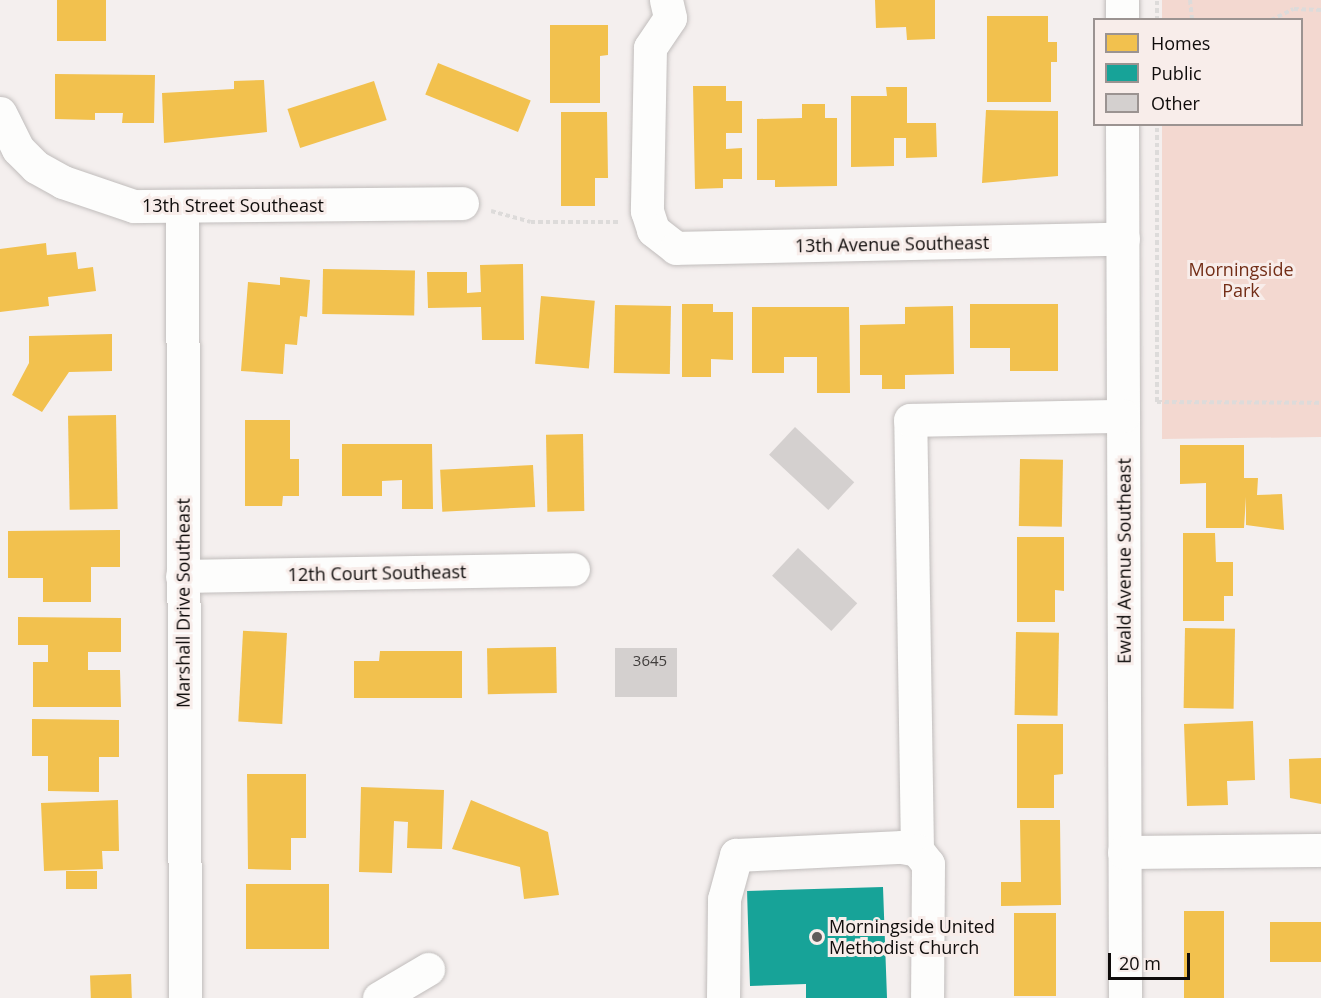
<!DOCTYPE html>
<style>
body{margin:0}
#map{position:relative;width:1321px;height:998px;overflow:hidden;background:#f4efee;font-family:"Open Sans",sans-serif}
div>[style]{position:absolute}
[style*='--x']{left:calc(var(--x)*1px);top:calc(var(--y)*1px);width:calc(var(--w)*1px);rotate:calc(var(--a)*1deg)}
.green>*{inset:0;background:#f3d8d0}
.homes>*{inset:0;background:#f2c14e;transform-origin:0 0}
.public>*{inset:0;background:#17a398}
.building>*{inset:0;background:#d4d0cf;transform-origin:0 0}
.path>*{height:4px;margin-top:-2px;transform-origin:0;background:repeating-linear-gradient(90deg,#dddbda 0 4.5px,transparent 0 7.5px)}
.roads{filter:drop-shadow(0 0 2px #c1bdbc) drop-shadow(0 0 2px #c1bdbc)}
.minor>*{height:33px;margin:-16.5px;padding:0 16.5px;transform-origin:16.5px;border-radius:16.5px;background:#fdfdfc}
.dots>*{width:16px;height:16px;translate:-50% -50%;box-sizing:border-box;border:3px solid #f8edea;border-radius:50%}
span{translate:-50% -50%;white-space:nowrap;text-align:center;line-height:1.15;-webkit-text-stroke:6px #f8edea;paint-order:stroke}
.number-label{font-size:15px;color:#403d3c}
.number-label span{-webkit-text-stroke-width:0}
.street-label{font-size:18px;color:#0f0c0b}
.park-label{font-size:18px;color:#732e17}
.poi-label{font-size:18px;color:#0f0c0b}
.left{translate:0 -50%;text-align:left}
.legend{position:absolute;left:1093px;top:18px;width:210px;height:108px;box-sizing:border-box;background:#f8edea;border:2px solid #9b9391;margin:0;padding:8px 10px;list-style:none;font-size:18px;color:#0f0c0b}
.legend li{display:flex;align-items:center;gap:12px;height:30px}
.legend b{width:30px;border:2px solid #9b9391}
.scale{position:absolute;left:1108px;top:953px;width:82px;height:27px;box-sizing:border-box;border:3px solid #0f0c0b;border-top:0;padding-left:8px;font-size:18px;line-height:21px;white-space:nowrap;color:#0f0c0b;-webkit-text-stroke:4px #f8edea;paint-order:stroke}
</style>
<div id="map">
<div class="green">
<div style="clip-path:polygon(1162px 0,1321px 0,1321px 437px,1162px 439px,1162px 125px,1302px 124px,1302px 20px,1162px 19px)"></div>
</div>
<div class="homes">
<div style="left:57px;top:0;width:49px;height:41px"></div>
<div style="clip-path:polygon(875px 0,935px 0,935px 39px,907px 40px,906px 27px,876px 28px)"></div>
<div style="clip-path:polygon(987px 16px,1048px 16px,1048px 42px,1057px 42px,1057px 62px,1051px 62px,1051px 102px,987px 102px)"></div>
<div style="clip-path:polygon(550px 25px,608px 25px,608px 55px,600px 56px,600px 103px,550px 103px)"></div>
<div style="left:438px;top:63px;width:100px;height:34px;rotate:22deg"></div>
<div style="clip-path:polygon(55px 74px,155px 75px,154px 123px,122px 123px,123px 113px,95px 113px,95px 120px,55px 119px)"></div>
<div style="clip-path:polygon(264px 80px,267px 132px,164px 143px,162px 93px,234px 89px,234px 81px)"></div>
<div style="left:374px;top:81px;width:41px;height:91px;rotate:72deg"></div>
<div style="clip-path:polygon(693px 86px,726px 86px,726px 101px,742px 101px,742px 133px,726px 133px,726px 149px,742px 148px,742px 179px,723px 179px,723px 188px,695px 189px)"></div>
<div style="clip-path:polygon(886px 87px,907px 87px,907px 123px,936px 123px,937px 157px,906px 158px,906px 138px,894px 138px,894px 166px,851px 167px,851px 96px,887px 96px)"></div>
<div style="clip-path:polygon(802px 104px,825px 104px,825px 118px,837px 118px,837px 186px,775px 187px,775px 180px,757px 180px,757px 119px,802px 118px)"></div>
<div style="clip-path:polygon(986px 110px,1058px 111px,1058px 176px,982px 183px)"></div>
<div style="clip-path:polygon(561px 112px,607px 112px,608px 178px,595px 178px,595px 206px,561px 206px)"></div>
<div style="clip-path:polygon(46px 243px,47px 255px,76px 252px,78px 269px,93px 267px,96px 291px,48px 297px,49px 306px,0 312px,0 249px)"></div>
<div style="clip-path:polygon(523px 264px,524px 340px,482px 340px,481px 307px,428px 308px,427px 272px,467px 272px,467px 293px,481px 292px,480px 265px)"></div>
<div style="left:323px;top:269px;width:92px;height:45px;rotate:1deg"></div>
<div style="clip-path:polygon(280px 277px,310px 280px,307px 317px,300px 316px,297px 345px,285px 344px,283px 374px,241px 371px,248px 282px,280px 285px)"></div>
<div style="left:541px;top:296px;width:54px;height:68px;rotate:5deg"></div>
<div style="clip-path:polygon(682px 304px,713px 304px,713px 312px,733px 312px,733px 360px,711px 359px,711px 377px,682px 377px)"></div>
<div style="clip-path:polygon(970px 304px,1058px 304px,1058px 371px,1010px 371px,1010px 348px,970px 348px)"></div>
<div style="left:615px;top:305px;width:56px;height:68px;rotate:1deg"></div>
<div style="clip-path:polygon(953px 306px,954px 374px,905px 375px,905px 389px,882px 389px,882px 375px,860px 375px,860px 325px,905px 324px,905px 307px)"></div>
<div style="clip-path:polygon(752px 307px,849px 307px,850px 393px,817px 393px,817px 357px,784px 357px,784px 373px,752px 373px)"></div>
<div style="clip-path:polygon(112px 334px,112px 371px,69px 372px,42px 412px,12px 395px,29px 363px,29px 336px)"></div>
<div style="left:116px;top:415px;width:94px;height:48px;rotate:89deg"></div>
<div style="clip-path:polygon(245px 420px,290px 420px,290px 459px,299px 459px,299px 496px,283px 496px,282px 506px,245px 506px)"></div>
<div style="left:583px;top:434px;width:77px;height:37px;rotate:89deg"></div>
<div style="clip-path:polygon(342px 444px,432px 444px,433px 509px,402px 509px,402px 480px,382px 481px,382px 496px,342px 496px)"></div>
<div style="clip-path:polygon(1180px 445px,1244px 445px,1244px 478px,1258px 478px,1257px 495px,1282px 494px,1284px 530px,1246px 525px,1246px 497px,1244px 528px,1206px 528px,1206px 483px,1180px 484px)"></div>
<div style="left:1020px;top:459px;width:43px;height:67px;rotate:1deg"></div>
<div style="left:533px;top:465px;width:42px;height:93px;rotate:87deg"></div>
<div style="clip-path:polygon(120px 530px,120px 567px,91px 567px,91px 602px,43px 602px,43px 578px,8px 578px,8px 531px)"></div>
<div style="clip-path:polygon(1183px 533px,1215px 533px,1216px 562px,1233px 562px,1233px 596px,1224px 596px,1224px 621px,1183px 621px)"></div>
<div style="clip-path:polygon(1017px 537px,1064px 537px,1064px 591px,1055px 590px,1055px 622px,1017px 622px)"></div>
<div style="clip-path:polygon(18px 617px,121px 618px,121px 652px,88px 652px,88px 670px,120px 670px,121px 707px,33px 707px,33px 662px,48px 662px,48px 645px,18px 645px)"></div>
<div style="left:1185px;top:628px;width:50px;height:80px;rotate:1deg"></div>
<div style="left:1016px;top:632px;width:43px;height:83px;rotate:1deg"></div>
<div style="left:287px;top:633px;width:91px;height:44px;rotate:93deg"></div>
<div style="left:556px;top:647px;width:46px;height:69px;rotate:89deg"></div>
<div style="clip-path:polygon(380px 651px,462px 651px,462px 698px,354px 698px,354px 661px,379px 661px)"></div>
<div style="clip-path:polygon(32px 719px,119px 720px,119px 757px,99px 757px,99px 792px,48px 791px,48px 756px,32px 756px)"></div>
<div style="clip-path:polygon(1253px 721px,1255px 780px,1227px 781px,1228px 805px,1187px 806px,1184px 724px)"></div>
<div style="clip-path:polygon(1017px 724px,1063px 724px,1063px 774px,1054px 775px,1054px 808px,1017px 808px)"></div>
<div style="clip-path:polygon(1321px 758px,1321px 804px,1290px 798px,1289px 759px)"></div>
<div style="clip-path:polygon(247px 774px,306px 774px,306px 838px,291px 838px,291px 870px,248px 869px)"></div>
<div style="clip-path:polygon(361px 787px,444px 790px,442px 849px,407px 848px,408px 822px,394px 821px,392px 873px,359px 872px)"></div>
<div style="clip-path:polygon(118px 800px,119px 851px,102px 851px,103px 869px,44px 871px,41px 803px)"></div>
<div style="clip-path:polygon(471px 800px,548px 832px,559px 895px,524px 899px,520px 867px,452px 849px)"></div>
<div style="clip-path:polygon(1020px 820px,1060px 820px,1061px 905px,1001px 906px,1001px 882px,1021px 882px)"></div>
<div style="left:66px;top:871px;width:31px;height:18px"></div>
<div style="left:329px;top:884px;width:65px;height:83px;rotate:90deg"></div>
<div style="left:1184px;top:911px;width:40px;height:87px"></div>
<div style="left:1014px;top:913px;width:42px;height:83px"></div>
<div style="left:1270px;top:922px;width:51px;height:40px"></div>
<div style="left:131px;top:974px;width:24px;height:41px;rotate:88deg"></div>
</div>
<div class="public">
<div style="clip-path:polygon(883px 887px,887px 998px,806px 998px,806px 984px,750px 986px,747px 891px)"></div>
</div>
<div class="building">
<div style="left:795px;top:427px;width:81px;height:38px;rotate:43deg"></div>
<div style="left:798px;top:548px;width:81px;height:38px;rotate:43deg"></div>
<div style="left:615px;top:648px;width:62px;height:49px"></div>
</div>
<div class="path">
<div style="--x:1190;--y:0;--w:20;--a:84"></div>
<div style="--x:1157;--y:20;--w:20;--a:-90"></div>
<div style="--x:1271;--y:20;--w:25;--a:-26"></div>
<div style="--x:1294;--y:9;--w:27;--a:2"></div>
<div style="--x:491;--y:211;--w:41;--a:15.4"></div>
<div style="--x:531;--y:222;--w:89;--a:0"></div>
<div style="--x:1157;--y:402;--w:278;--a:-90"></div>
<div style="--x:1157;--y:402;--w:164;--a:0.3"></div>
</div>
<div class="roads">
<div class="minor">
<div style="--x:666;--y:0;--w:18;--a:77"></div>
<div style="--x:670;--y:18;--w:36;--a:124"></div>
<div style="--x:650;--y:48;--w:163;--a:91.1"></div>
<div style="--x:647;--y:211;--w:20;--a:72"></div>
<div style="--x:653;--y:230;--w:29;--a:38"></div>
<div style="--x:676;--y:248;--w:447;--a:-1.2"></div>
<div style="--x:1122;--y:0;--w:20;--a:90"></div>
<div style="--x:0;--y:113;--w:40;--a:63.4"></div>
<div style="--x:18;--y:149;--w:25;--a:45"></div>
<div style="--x:36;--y:167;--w:31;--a:29"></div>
<div style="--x:63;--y:182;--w:75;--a:18.7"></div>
<div style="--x:134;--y:206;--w:328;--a:-0.5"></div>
<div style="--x:1122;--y:124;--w:874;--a:89.8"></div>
<div style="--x:182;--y:208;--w:790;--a:89.78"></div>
<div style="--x:182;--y:576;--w:391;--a:-1"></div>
<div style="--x:917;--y:850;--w:430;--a:-90.9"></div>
<div style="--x:910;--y:420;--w:213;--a:-1.1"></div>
<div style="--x:1124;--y:852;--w:197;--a:-0.6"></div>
<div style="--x:379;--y:998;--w:57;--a:-30.6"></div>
<div style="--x:723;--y:998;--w:99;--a:-89.4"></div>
<div style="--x:724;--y:899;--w:46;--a:-74.7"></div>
<div style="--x:736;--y:855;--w:166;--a:-2.8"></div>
<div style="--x:902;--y:847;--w:15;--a:11"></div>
<div style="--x:917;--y:850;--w:18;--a:52"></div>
<div style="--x:928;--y:864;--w:134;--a:90.4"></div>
</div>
</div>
<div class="dots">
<div style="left:817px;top:937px;background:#5f5b5a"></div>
</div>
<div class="number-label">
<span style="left:650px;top:661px">3645</span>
</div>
<div class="street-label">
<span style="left:233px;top:205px">13th Street Southeast</span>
<span style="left:892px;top:244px;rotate:-1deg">13th Avenue Southeast</span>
<span style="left:1124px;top:561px;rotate:-90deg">Ewald Avenue Southeast</span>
<span style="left:377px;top:573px;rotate:-1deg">12th Court Southeast</span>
<span style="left:183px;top:603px;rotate:-90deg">Marshall Drive Southeast</span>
</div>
<div class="park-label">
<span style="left:1241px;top:280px">Morningside<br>Park</span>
</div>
<div class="poi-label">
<span class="left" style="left:829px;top:937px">Morningside United<br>Methodist Church</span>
</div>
<ul class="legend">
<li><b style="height:16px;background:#f2c14e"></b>Homes</li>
<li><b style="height:16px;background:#17a398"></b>Public</li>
<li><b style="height:16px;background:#d4d0cf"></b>Other</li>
</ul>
<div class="scale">20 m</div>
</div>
